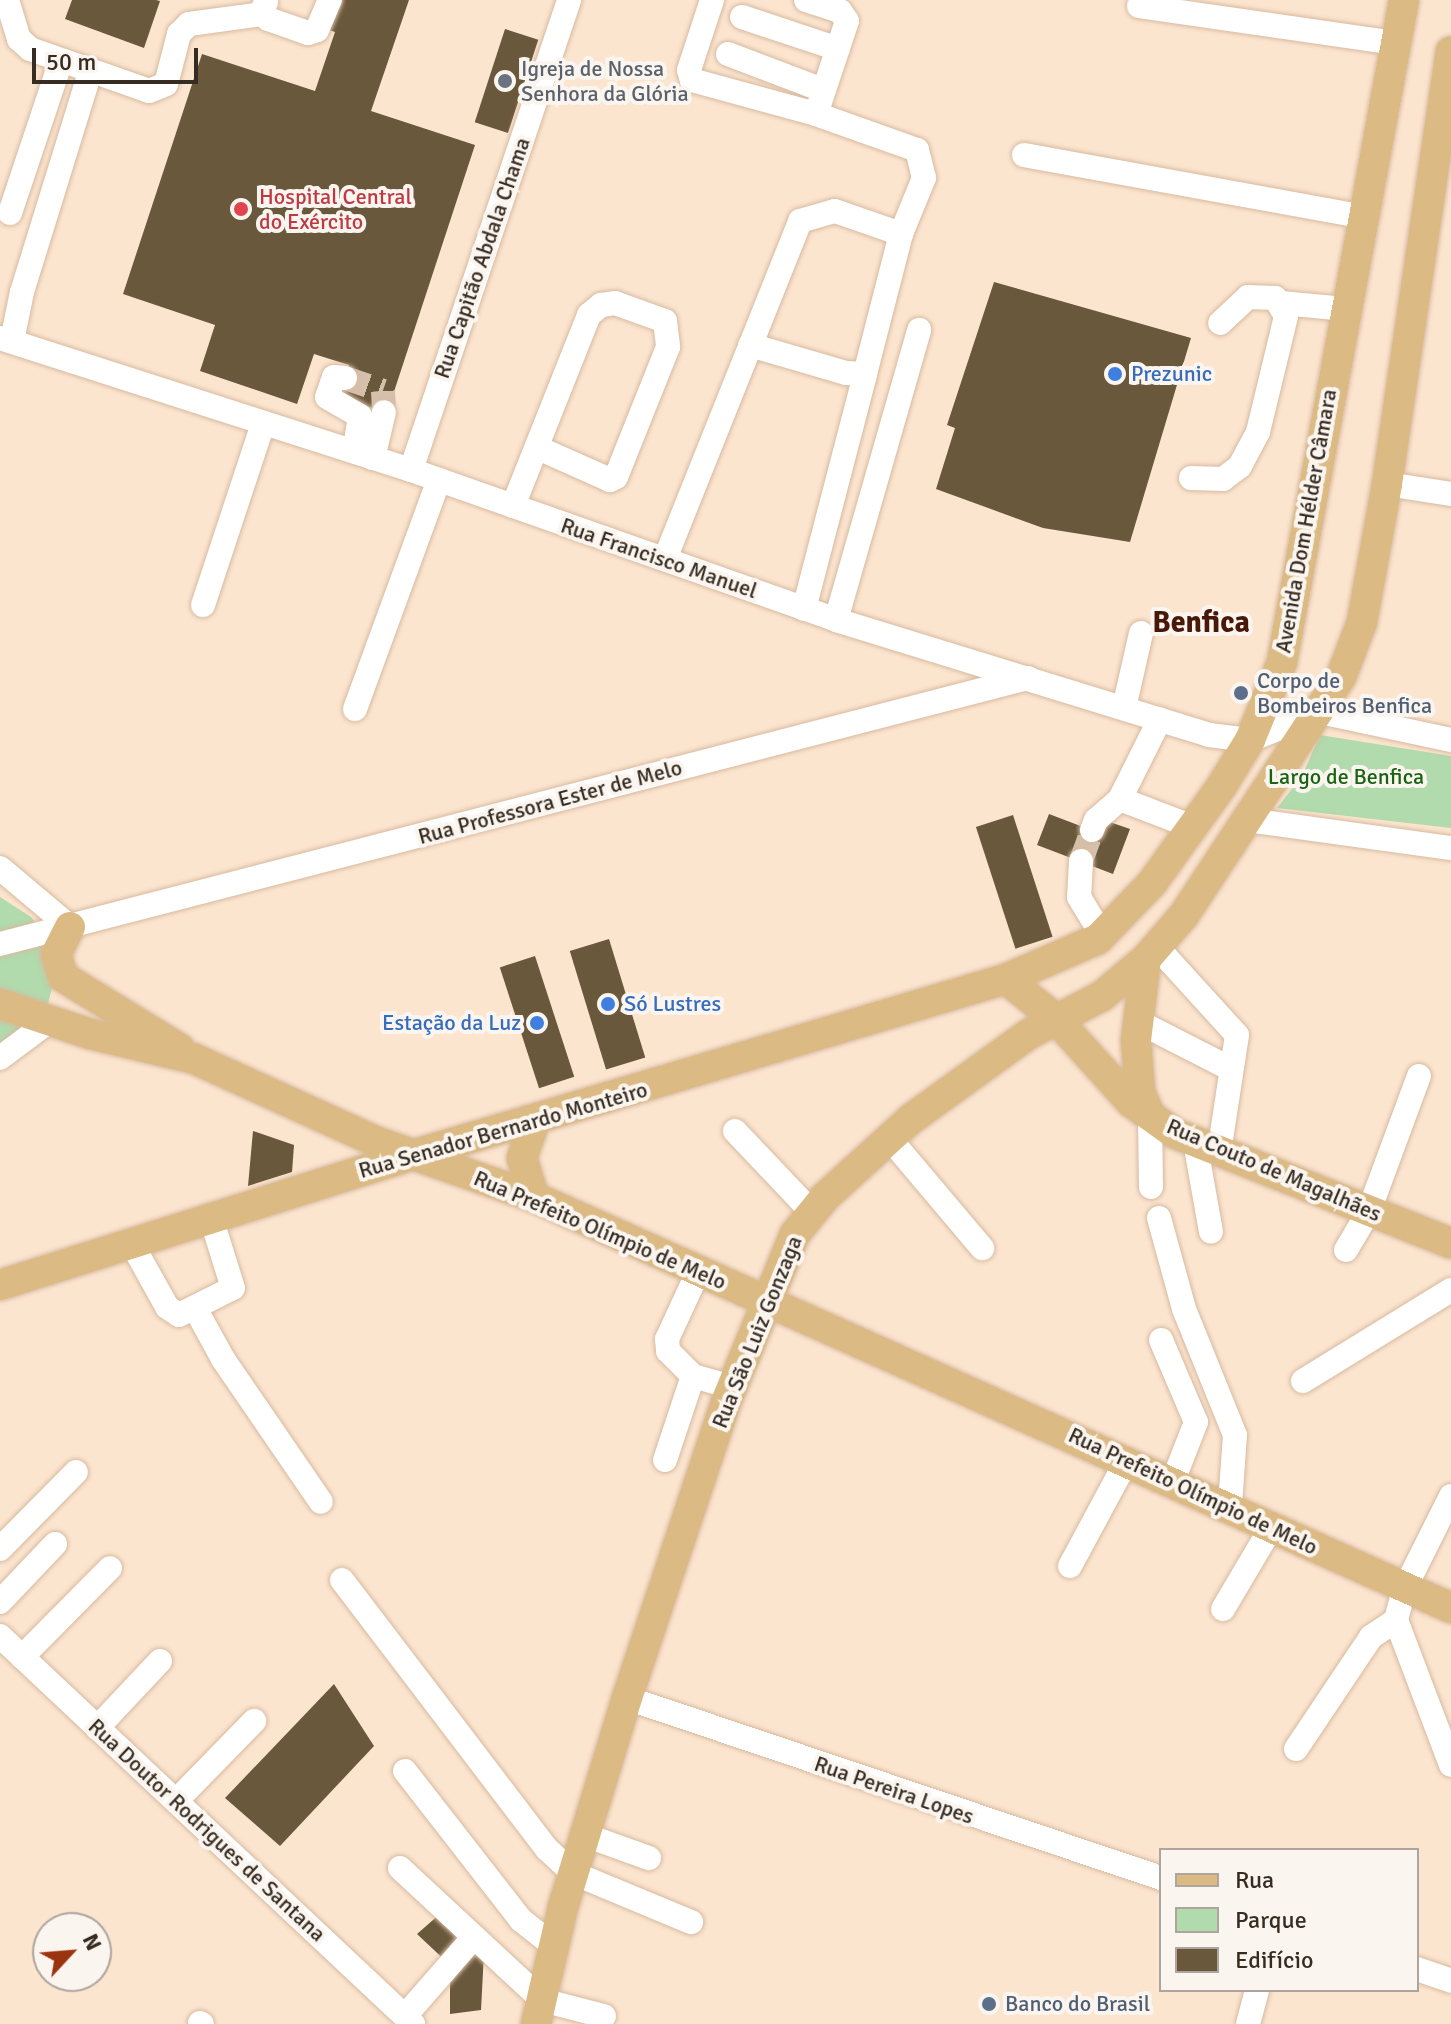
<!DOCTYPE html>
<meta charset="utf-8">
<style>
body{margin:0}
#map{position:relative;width:1451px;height:2024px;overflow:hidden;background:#fce5cf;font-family:Signika,sans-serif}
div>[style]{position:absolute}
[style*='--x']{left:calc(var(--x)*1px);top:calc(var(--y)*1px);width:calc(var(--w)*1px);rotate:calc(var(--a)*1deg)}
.green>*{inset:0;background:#b1daad}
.building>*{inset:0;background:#69583c;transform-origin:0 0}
.minor-tunnel>*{height:24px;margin-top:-12px;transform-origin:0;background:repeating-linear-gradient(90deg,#d5c0ac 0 24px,transparent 0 36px)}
.roads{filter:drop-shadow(0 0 2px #d7baa0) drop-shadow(0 0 2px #d7baa0)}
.minor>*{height:24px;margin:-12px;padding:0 12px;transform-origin:12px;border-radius:12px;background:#fff}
.major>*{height:30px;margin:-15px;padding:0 15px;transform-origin:15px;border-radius:15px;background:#dbba83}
.dots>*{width:22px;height:22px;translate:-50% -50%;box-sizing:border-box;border:4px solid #fbf5f0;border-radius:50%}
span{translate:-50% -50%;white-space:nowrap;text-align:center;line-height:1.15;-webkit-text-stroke:8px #fbf5f0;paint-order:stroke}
.worship-label{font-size:22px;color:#5b616d}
.left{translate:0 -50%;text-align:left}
.health-label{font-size:22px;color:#be3a42}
.street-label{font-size:22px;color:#372c22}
.shop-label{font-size:22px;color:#366cbe}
.right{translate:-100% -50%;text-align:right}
.service-label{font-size:22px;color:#4e5e75}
.park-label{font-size:22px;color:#196313}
.district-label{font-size:30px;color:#4a1808;font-weight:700}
.legend{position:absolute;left:1159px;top:1848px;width:260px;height:144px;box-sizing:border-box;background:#fbf5f0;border:2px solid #ada59e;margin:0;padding:10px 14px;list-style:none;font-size:24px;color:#372c22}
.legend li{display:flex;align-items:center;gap:16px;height:40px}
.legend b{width:40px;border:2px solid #ada59e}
.north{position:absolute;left:32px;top:1912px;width:80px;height:80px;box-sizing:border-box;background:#fbf5f0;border:2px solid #ada59e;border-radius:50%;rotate:64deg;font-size:22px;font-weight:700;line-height:32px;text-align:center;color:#372c22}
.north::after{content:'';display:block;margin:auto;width:28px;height:36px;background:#9b340e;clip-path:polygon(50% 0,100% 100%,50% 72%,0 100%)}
.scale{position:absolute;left:32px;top:48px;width:166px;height:36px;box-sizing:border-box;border:4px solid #372c22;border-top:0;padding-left:10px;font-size:24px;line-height:28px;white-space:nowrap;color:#372c22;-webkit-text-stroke:6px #fbf5f0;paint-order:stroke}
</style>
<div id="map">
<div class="green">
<div style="clip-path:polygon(1320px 735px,1451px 756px,1451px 828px,1277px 808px,1302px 776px)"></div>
<div style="clip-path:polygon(0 897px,31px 917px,42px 931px,54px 981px,46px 1011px,0 1053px)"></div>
</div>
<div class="building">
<div style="clip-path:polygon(72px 0,156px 0,160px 1px,144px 48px,65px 19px)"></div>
<div style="clip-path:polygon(340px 0,409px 0,371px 111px,475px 145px,387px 413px,339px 397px,349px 365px,314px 354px,297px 404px,200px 371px,215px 325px,123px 294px,202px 54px,315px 91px,335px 32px,329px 30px)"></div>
<div style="left:505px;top:29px;width:35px;height:98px;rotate:18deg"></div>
<div style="clip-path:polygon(994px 282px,1191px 338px,1130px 542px,1043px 528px,936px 489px,955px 428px,947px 425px)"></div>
<div style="clip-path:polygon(1049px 814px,1099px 833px,1104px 820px,1130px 829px,1113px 874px,1037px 845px)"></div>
<div style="left:1013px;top:815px;width:128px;height:39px;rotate:72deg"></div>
<div style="left:609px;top:939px;width:124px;height:41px;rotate:73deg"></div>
<div style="left:535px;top:956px;width:127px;height:37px;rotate:72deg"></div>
<div style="clip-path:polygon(253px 1131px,294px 1145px,292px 1172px,248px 1186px)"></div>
<div style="clip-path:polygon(334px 1684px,374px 1746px,280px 1846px,225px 1798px)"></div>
<div style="clip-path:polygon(441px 1913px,484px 1953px,481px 2010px,450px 2014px,450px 1965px,417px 1934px)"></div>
</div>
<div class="minor-tunnel">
<div style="--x:345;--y:378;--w:40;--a:18.9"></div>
<div style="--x:383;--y:391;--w:21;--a:87"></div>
<div style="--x:1081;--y:861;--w:33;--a:-70"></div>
</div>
<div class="roads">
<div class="minor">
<div style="--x:7;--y:0;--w:41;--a:72.9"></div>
<div style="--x:19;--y:39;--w:15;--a:42"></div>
<div style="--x:30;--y:49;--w:126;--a:19.4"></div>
<div style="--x:149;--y:91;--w:18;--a:-22"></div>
<div style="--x:166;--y:84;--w:52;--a:-75.4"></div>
<div style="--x:179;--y:34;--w:14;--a:-45"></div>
<div style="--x:189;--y:24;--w:75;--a:-7.7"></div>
<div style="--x:806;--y:0;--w:36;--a:18"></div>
<div style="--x:840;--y:11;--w:12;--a:55"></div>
<div style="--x:847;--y:21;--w:98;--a:108.4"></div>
<div style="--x:266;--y:2;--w:10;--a:114"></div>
<div style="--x:262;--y:11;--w:10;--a:53"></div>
<div style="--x:268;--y:19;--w:42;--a:19.3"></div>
<div style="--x:308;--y:33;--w:9;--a:-18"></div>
<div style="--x:317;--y:30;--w:33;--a:-67"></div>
<div style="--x:1139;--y:6;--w:260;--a:8.2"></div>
<div style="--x:742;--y:17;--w:101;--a:18.4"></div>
<div style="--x:728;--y:54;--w:102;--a:20.8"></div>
<div style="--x:1024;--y:155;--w:346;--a:10.3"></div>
<div style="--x:10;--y:213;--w:160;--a:-71.5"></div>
<div style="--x:1282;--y:303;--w:63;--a:5.4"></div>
<div style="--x:0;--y:338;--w:432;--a:17.8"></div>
<div style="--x:411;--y:470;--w:451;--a:19.4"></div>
<div style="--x:836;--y:620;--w:390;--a:17.1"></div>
<div style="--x:1209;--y:735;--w:41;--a:7"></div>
<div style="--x:1250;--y:740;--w:75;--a:-21.8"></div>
<div style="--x:1320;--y:712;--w:134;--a:12.1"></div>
<div style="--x:12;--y:341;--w:50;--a:-78.5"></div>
<div style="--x:22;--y:292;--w:230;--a:-72.8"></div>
<div style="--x:750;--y:345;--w:100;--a:16.3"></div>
<div style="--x:846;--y:373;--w:19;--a:3"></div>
<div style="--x:865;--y:374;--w:145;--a:-75.6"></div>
<div style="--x:345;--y:378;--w:11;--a:-175"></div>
<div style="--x:334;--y:377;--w:21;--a:109"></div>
<div style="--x:327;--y:397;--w:38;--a:30"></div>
<div style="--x:360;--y:416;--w:36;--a:99"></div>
<div style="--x:373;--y:458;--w:47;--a:-76.6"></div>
<div style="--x:411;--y:470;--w:496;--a:-71.4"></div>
<div style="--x:1191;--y:478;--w:32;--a:2"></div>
<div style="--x:1223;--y:479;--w:21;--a:-37"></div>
<div style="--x:1240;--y:466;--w:38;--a:-62"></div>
<div style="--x:1258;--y:432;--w:119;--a:-76.4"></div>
<div style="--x:1286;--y:316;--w:21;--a:-121"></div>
<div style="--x:1275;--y:298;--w:27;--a:-178"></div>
<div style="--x:1248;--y:297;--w:38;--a:137"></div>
<div style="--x:1387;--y:484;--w:65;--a:8.9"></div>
<div style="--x:513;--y:506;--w:206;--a:-68.3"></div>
<div style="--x:589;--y:315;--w:16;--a:-40"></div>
<div style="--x:601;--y:305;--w:14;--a:-8"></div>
<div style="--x:615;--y:303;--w:53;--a:19.8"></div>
<div style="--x:665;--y:321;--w:26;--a:83"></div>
<div style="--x:668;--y:347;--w:140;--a:111.8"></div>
<div style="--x:616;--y:477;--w:7;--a:153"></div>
<div style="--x:610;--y:480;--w:79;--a:-156"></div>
<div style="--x:665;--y:559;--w:364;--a:-68.2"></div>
<div style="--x:800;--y:221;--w:36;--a:-16"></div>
<div style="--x:835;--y:211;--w:70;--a:19.2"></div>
<div style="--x:901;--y:234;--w:61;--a:-67.7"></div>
<div style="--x:924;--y:178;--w:29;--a:-104"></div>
<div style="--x:917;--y:150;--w:107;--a:-160.4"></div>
<div style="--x:816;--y:114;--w:129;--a:-164.7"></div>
<div style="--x:692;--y:80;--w:10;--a:-107"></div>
<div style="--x:689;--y:70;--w:74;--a:-71.8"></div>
<div style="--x:203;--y:605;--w:191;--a:-71.7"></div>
<div style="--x:804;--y:609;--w:243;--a:-75.4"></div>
<div style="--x:836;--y:620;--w:302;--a:-74"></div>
<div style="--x:1124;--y:708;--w:77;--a:-77.2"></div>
<div style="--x:355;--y:709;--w:244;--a:-69.9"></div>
<div style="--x:1120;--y:799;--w:89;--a:-63.4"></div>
<div style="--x:1248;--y:820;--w:205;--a:7.9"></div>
<div style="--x:1092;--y:830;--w:11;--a:-68"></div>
<div style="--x:1096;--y:820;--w:32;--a:-41"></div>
<div style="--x:1120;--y:799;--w:78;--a:21"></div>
<div style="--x:1081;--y:861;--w:36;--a:93"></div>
<div style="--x:1079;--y:897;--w:44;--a:58.8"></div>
<div style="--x:0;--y:868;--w:92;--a:40.1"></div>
<div style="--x:0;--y:944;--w:1062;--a:-14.51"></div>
<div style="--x:1156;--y:946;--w:120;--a:47.7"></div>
<div style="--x:1237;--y:1035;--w:118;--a:98.7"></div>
<div style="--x:1137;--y:1021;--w:106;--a:27.1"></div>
<div style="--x:0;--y:1058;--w:64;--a:-36.7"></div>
<div style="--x:1150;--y:1116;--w:71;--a:89.2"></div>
<div style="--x:735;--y:1131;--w:112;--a:46.5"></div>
<div style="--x:890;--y:1139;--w:143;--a:49.8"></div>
<div style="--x:1195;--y:1142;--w:91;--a:79.9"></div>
<div style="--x:1159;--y:1218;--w:94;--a:74.6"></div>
<div style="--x:1184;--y:1309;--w:136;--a:68"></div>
<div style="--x:1235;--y:1435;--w:70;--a:94.1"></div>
<div style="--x:132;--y:1244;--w:72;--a:60.9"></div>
<div style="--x:167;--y:1307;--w:14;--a:34"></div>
<div style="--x:179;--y:1315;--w:60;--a:-26.6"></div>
<div style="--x:233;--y:1288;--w:73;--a:-107.4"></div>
<div style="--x:1346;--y:1250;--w:45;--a:-59.5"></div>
<div style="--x:1369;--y:1211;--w:144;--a:-69.7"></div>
<div style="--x:698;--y:1272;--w:74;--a:114.8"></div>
<div style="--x:667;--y:1339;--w:12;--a:85"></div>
<div style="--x:668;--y:1351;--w:35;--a:45"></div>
<div style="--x:693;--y:1376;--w:41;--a:15.8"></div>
<div style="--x:195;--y:1308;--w:58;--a:61.2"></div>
<div style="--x:223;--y:1359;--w:173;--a:55.6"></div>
<div style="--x:1161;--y:1340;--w:89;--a:66.9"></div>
<div style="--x:1196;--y:1422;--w:63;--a:111.3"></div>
<div style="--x:1303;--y:1381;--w:174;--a:-31.6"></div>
<div style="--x:665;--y:1460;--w:89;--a:-71.6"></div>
<div style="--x:1451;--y:1496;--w:105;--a:116.6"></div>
<div style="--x:1404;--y:1590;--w:31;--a:105"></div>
<div style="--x:1396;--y:1620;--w:155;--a:69.2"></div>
<div style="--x:0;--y:1549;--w:108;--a:-45.4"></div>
<div style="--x:1070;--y:1566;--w:120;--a:-61.7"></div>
<div style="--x:342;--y:1580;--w:338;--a:52.7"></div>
<div style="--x:547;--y:1849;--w:35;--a:43"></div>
<div style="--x:573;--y:1873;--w:128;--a:22.6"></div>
<div style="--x:0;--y:1602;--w:80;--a:-46.5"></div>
<div style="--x:1223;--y:1609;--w:96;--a:-59.4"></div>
<div style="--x:0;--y:1636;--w:567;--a:43.21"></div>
<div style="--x:22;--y:1657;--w:125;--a:-45.3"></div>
<div style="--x:627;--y:1698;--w:564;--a:18.63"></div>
<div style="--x:97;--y:1728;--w:92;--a:-46.8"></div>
<div style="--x:1296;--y:1749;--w:135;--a:-56.2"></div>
<div style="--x:1371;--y:1637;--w:30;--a:-34"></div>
<div style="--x:405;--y:1771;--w:189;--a:52.1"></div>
<div style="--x:521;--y:1920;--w:42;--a:38.2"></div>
<div style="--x:176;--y:1801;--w:112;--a:-45.7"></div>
<div style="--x:585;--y:1835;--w:68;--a:19.8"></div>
<div style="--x:400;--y:1868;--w:194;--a:42.9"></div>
<div style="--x:542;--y:2000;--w:64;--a:14.5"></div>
<div style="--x:1417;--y:1969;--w:36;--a:19"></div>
<div style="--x:405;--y:2016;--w:105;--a:-48.9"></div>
<div style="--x:200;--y:2023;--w:2;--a:27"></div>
<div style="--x:1248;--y:2024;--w:35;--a:-75"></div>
</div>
<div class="major">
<div style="--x:70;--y:927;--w:30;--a:117"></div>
<div style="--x:56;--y:954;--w:24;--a:73"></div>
<div style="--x:63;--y:977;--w:137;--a:31.6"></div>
<div style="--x:1146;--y:959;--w:83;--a:97"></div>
<div style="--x:1136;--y:1041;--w:51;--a:85.5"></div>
<div style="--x:1140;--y:1092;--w:25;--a:67"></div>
<div style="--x:1006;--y:979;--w:64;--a:38.7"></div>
<div style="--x:1056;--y:1019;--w:112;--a:47.9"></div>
<div style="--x:1131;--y:1102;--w:53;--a:35.8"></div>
<div style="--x:1174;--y:1133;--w:298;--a:21.7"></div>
<div style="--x:0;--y:1004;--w:95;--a:18.4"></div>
<div style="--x:90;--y:1034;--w:108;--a:13.4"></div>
<div style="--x:195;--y:1059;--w:200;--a:24.5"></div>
<div style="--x:377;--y:1142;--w:166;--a:19.3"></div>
<div style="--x:534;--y:1197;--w:1005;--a:24.14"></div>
<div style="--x:534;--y:1197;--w:41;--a:-107.1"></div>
<div style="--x:522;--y:1158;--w:39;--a:-71"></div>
<div style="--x:0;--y:1285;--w:436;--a:-17.5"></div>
<div style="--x:416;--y:1154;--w:615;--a:-16.52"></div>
<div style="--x:1006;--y:979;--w:100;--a:-23.5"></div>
<div style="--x:1098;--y:939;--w:78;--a:-46"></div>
<div style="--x:1152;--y:883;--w:118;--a:-54.3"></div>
<div style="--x:1221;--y:787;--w:55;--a:-58.3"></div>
<div style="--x:1250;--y:740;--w:84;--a:-67.7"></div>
<div style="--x:1282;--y:662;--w:673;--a:-79.56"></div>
<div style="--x:536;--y:2024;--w:120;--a:-77"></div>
<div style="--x:563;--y:1907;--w:219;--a:-73"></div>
<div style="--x:627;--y:1698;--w:312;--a:-71.5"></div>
<div style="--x:726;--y:1402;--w:182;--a:-67.7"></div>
<div style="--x:795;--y:1234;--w:48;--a:-51"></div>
<div style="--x:825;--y:1197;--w:116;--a:-42.2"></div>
<div style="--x:911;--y:1119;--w:145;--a:-35.8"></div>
<div style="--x:1029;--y:1034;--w:82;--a:-27.5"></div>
<div style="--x:1102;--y:996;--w:57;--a:-40.1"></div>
<div style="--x:1146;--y:959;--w:58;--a:-49.2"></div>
<div style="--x:1184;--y:915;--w:285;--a:-56.6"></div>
<div style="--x:1341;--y:677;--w:59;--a:-69.1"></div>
<div style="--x:1362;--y:622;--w:140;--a:-79.7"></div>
<div style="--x:1387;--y:484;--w:437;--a:-81.6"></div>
</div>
</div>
<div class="dots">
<div style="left:505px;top:81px;background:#6b7280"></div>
<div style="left:241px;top:209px;background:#e0444e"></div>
<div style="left:1115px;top:374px;background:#3f7fe0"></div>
<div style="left:1241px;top:693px;background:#5c6f8a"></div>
<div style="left:608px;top:1004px;background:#3f7fe0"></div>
<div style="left:537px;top:1023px;background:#3f7fe0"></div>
<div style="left:989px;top:2004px;background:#5c6f8a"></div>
</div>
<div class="worship-label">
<span class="left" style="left:521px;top:81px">Igreja de Nossa<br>Senhora da Glória</span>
</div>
<div class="health-label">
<span class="left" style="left:259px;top:209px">Hospital Central<br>do Exército</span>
</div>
<div class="street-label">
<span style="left:482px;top:258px;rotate:-71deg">Rua Capitão Abdala Chama</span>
<span style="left:1306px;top:521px;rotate:-80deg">Avenida Dom Hélder Câmara</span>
<span style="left:659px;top:558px;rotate:19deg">Rua Francisco Manuel</span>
<span style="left:550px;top:802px;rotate:-15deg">Rua Professora Ester de Melo</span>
<span style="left:503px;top:1130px;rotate:-16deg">Rua Senador Bernardo Monteiro</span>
<span style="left:1274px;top:1170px;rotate:23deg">Rua Couto de Magalhães</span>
<span style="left:600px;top:1230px;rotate:23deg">Rua Prefeito Olímpio de Melo</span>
<span style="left:757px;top:1332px;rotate:-68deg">Rua São Luiz Gonzaga</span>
<span style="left:1193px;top:1491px;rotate:25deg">Rua Prefeito Olímpio de Melo</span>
<span style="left:894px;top:1790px;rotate:19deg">Rua Pereira Lopes</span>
<span style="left:207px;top:1830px;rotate:43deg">Rua Doutor Rodrigues de Santana</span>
</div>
<div class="shop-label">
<span class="left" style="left:1131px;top:374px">Prezunic</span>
<span class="left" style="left:624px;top:1004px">Só Lustres</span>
<span class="right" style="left:521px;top:1023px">Estação da Luz</span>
</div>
<div class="service-label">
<span class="left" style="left:1257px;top:693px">Corpo de<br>Bombeiros Benfica</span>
<span class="left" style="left:1005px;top:2004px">Banco do Brasil</span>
</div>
<div class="park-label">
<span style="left:1346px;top:777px">Largo de Benfica</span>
</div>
<div class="district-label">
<span style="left:1201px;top:623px">Benfica</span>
</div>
<ul class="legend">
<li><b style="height:10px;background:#dbba83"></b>Rua</li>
<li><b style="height:22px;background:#b1daad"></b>Parque</li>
<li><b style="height:22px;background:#69583c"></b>Edifício</li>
</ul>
<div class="north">N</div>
<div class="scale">50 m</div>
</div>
